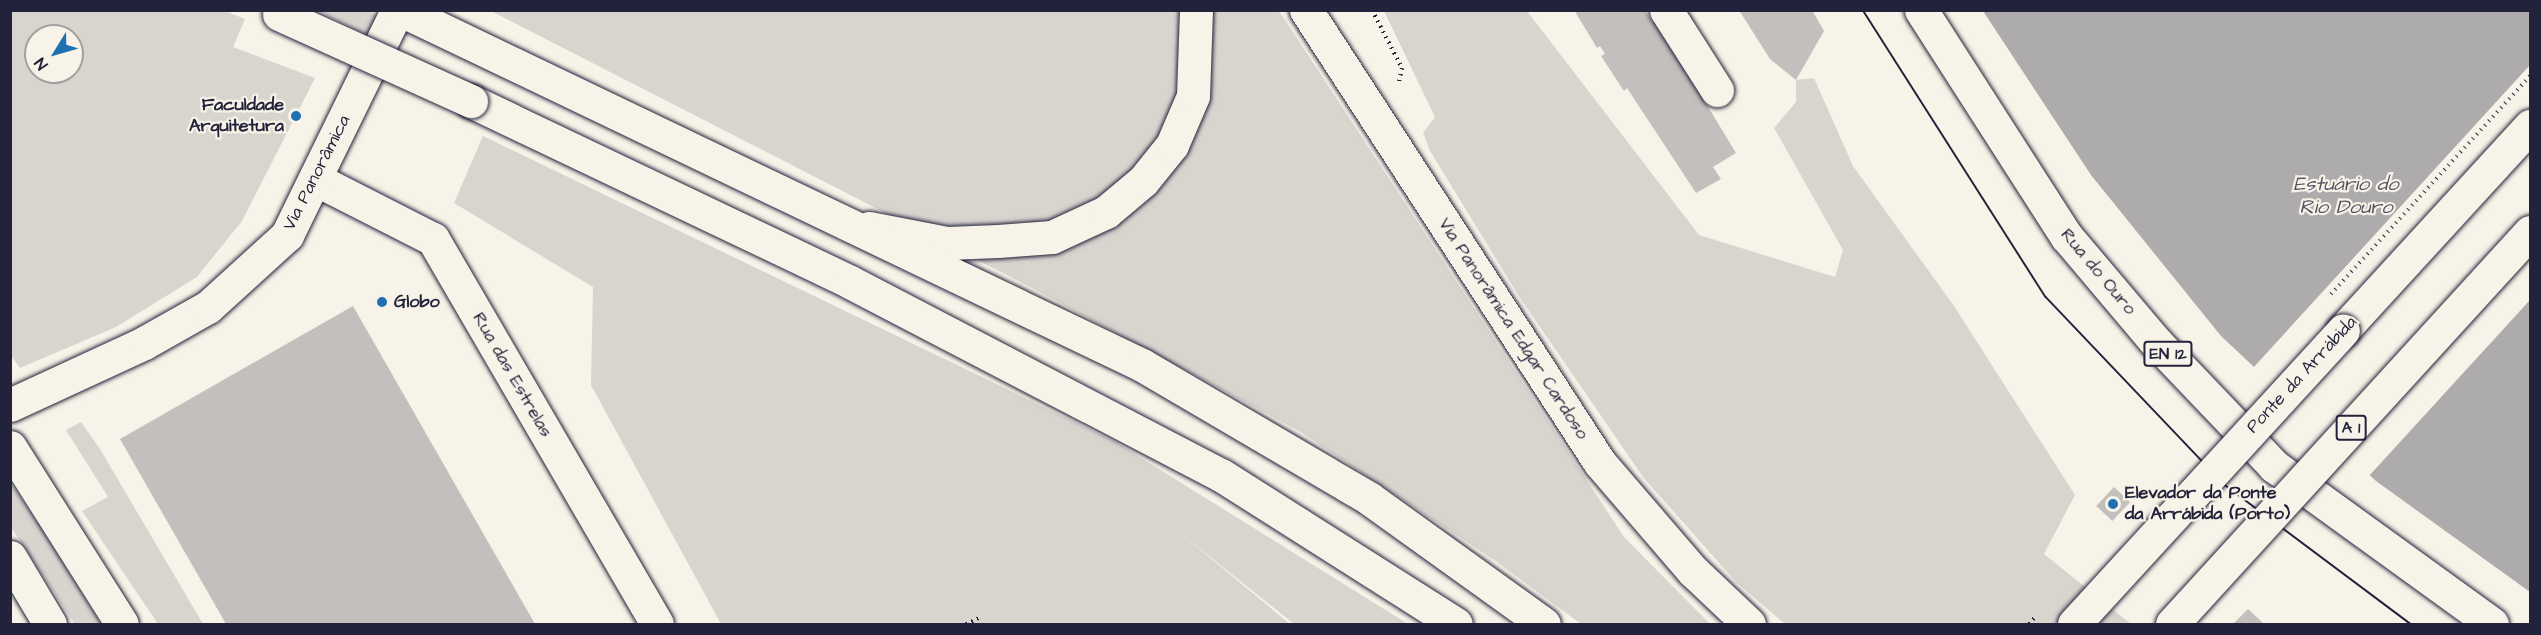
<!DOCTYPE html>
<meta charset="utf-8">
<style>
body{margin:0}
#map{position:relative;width:2541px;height:635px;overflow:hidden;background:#f7f3e8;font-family:"Architects Daughter",sans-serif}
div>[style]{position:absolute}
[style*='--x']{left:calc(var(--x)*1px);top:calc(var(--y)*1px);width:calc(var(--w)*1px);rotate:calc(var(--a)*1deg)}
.green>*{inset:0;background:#d8d5cf}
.water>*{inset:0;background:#aeabad}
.pier>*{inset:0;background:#f7f3e8}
.building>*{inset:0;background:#c2bfbd;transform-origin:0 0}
.path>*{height:4px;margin-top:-2px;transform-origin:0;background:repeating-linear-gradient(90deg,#22223b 0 1.5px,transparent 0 6px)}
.roads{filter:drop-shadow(0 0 2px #22223b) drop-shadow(0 0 2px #22223b)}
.minor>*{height:33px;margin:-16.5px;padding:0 16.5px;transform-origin:16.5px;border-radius:16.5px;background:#f7f3e8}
.tertiary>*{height:33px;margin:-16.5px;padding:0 16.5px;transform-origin:16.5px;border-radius:16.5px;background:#f7f3e8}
.primary>*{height:33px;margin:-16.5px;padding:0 16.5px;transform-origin:16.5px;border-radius:16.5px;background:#f7f3e8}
.motorway>*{height:33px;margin:-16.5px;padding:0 16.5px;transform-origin:16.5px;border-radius:16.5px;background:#f7f3e8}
.tram>*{height:1.5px;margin:-0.75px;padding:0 0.75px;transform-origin:0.75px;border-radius:0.75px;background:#22223b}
.path-bridge>*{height:4px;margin-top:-2px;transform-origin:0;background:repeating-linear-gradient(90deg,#22223b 0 1.5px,transparent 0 6px)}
.bridges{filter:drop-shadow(0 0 2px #22223b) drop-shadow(0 0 2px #22223b)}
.motorway-bridge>*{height:33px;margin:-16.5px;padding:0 16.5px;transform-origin:16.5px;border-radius:16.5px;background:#f7f3e8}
.dots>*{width:16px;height:16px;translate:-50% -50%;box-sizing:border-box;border:3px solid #f7f3e8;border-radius:50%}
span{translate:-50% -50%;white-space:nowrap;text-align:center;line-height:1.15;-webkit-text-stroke:4.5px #f7f3e8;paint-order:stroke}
.shield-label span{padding:2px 4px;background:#f7f3e8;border:2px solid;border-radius:4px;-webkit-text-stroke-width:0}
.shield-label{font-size:16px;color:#22223b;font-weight:700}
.poi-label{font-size:18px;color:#22223b;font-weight:700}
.right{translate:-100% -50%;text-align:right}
.left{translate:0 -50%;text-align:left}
.street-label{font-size:18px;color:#22223b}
.water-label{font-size:20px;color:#535263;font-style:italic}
.frame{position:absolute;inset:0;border:12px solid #22223b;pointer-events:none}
.north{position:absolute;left:24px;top:24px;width:60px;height:60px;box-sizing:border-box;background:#f7f3e8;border:2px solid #a29fa3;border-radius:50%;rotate:233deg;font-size:16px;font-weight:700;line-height:24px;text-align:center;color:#22223b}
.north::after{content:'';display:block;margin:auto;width:21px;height:27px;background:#1f6fb2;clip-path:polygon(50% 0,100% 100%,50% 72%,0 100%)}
</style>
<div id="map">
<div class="green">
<div style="clip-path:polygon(evenodd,11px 10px,225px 11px,245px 19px,233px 47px,315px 78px,242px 221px,197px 277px,116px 327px,20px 368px,10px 354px,11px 10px,36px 36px,72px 36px,72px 72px,36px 72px,36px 36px)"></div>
<div style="clip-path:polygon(318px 11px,368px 11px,383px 17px,372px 37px)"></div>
<div style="clip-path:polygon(491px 11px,1279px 11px,1624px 537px,1710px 624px,1581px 624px,1497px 562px,1299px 431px,1032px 288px)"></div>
<div style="clip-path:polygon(1384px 11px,1527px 11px,1699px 235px,1835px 277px,1843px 250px,1774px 128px,1796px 102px,1796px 80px,1814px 78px,1853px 166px,1954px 306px,2075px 495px,2044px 554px,2131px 624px,1785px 624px,1736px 582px,1643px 477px,1520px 298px,1430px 151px,1423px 133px,1435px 117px)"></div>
<div style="clip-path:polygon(483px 136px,1114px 441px,1408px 624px,1294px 624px,1174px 528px,1290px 624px,721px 624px,591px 385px,593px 287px,454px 203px)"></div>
<div style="clip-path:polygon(81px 422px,100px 449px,203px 624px,158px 624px,82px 511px,108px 497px,66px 430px)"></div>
<div style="clip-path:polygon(10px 482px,44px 532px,101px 624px,75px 624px,11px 527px)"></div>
</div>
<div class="water">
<div style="clip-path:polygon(1983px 11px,2530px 11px,2530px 592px,2376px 481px,2221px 336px,2091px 175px)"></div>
</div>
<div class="pier">
<div style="clip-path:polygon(2530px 65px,2530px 300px,2368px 477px,2252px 369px)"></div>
</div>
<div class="building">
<div style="clip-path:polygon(1574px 10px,1645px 10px,1653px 23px,1656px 21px,1736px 153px,1713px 167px,1721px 179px,1696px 193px,1627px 88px,1624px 91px,1601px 56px,1605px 54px,1600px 46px,1597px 48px)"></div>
<div style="clip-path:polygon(1739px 10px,1812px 10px,1824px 31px,1796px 80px,1770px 59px)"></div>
<div style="clip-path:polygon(353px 306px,535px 624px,226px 624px,120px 439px)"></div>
<div style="left:2114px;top:487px;width:22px;height:26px;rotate:43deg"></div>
<div style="clip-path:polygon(2248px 609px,2264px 624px,2233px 624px)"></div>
</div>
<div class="path">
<div style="--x:1372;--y:10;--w:65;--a:62.7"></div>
<div style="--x:1402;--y:68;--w:14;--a:102"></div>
<div style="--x:966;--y:624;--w:17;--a:-25"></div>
</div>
<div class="roads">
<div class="minor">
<div style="--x:1306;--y:10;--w:540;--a:57.02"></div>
<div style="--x:1600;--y:463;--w:143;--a:49.3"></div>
<div style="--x:1693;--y:571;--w:77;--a:43.4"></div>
<div style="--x:1666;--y:10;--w:95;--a:57.5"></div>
<div style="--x:315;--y:179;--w:132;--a:27"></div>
<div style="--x:433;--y:239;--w:445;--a:59.8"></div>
<div style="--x:869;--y:228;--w:79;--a:10.9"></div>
<div style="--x:947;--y:243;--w:51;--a:-2.2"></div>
<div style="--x:998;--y:241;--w:54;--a:-4.2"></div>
<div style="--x:1052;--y:237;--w:60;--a:-24.8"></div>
<div style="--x:1106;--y:212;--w:48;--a:-40"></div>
<div style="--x:1143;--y:181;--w:46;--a:-51.1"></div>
<div style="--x:1172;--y:145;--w:53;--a:-66.8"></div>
<div style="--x:1193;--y:96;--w:86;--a:-88"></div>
</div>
<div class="tertiary">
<div style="--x:10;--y:405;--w:148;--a:-24.8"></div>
<div style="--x:144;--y:343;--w:73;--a:-29.4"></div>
<div style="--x:208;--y:307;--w:107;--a:-42.3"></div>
<div style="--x:287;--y:235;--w:250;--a:-63.9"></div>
<div style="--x:10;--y:557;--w:78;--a:59.2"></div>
</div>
<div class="primary">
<div style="--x:1921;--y:10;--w:270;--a:57.3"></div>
<div style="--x:2067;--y:237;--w:136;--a:49.8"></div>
<div style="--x:2155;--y:341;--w:173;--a:46.4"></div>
<div style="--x:2274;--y:466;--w:269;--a:35.9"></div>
</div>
<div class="motorway">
<div style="--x:401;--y:10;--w:822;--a:25.6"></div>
<div style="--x:1142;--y:365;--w:264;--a:30.4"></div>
<div style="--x:1370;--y:499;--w:214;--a:35.7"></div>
<div style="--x:471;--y:101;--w:420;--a:25.5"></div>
<div style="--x:850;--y:282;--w:418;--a:27.5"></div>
<div style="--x:1221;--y:475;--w:278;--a:32.4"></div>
<div style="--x:2343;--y:330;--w:277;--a:-47.5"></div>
<div style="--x:10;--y:447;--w:209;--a:57.7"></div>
</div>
</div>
<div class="tram">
<div style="--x:1863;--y:10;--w:340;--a:57.5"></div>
<div style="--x:2046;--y:297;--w:260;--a:46.4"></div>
<div style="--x:2225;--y:485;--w:232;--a:36.8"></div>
</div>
<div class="path-bridge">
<div style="--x:2331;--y:294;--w:295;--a:-47.6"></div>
<div style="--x:2029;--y:624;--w:11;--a:-49"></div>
</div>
<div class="bridges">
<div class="motorway-bridge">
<div style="--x:279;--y:14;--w:211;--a:24.4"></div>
<div style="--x:2074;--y:624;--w:398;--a:-47.5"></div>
<div style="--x:2172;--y:624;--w:531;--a:-47.6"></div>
</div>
</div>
<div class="dots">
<div style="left:296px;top:116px;background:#1f6fb2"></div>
<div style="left:382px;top:302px;background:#1f6fb2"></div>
<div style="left:2113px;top:504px;background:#1f6fb2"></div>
</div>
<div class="shield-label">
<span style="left:2168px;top:354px">EN 12</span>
<span style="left:2351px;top:428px">A 1</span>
</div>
<div class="poi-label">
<span class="right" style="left:284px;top:116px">Faculdade<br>Arquitetura</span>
<span class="left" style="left:394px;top:302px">Globo</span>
<span class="left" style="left:2125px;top:504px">Elevador da Ponte<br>da Arrábida (Porto)</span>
</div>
<div class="street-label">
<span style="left:317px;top:173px;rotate:-63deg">Via Panorâmica</span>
<span style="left:2098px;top:272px;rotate:50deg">Rua do Ouro</span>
<span style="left:1513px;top:329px;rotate:57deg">Via Panorâmica Edgar Cardoso</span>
<span style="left:512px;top:375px;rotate:60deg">Rua das Estrelas</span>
<span style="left:2302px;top:375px;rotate:-47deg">Ponte da Arrábida</span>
</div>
<div class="water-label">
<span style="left:2346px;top:196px">Estuário do<br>Rio Douro</span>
</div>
<div class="frame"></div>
<div class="north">N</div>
</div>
